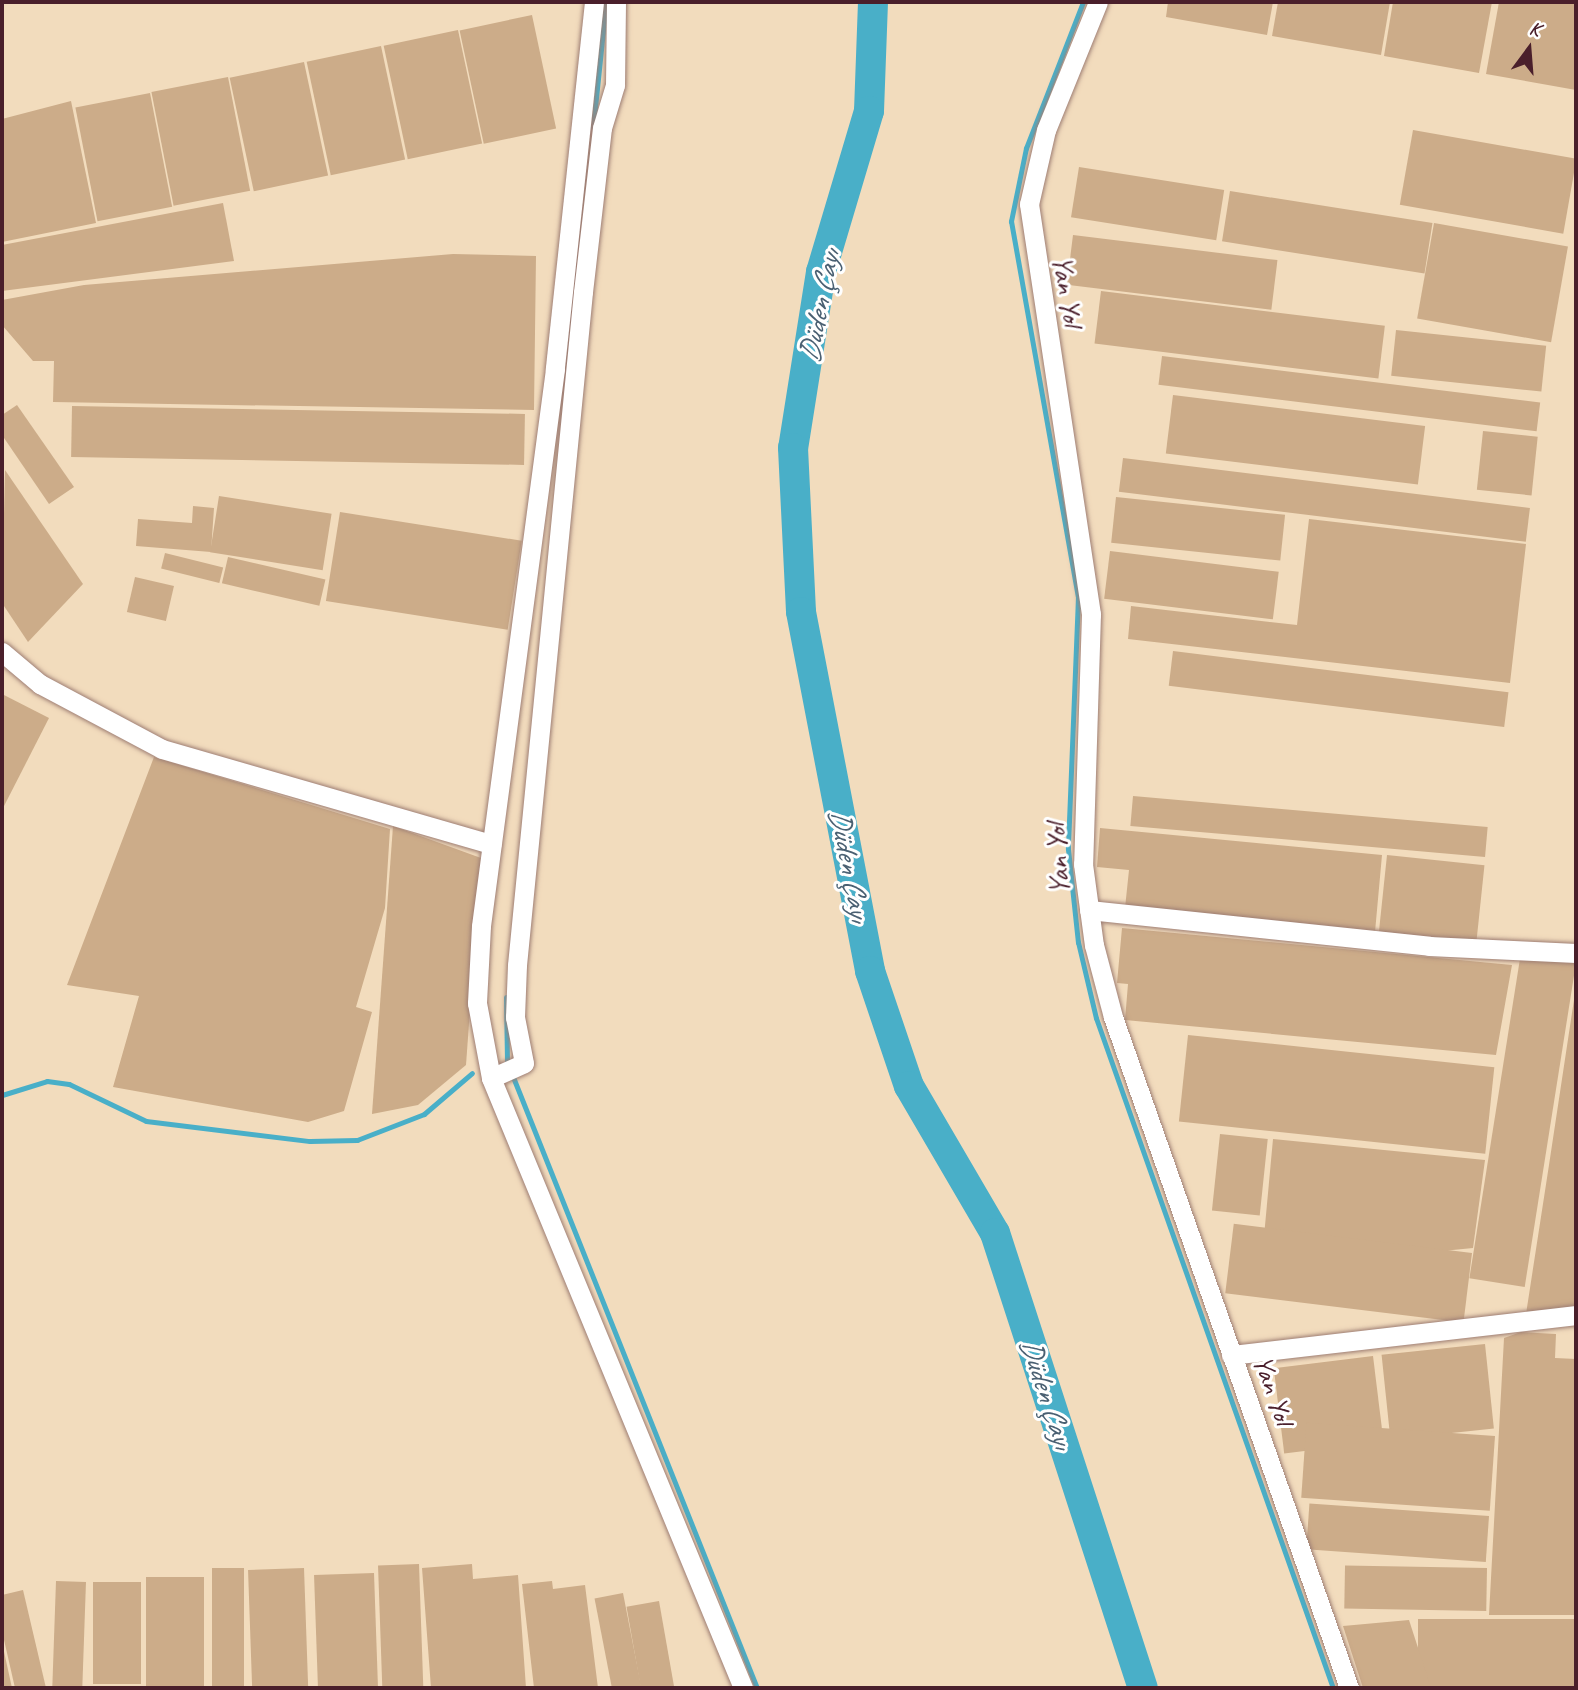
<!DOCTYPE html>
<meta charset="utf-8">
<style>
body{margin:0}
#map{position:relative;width:1578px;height:1690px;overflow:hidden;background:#f2dcbd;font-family:Caveat,sans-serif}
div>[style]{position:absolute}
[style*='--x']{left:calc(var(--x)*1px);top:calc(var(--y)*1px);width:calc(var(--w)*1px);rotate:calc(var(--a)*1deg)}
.stream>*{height:5px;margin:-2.5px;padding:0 2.5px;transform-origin:2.5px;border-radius:2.5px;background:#49afc8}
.river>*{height:30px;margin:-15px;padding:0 15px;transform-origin:15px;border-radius:15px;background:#49afc8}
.building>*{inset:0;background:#ccac89;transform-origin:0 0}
.roads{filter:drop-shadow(0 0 2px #9e7e74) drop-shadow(0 0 2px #9e7e74)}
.minor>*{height:19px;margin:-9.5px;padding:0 9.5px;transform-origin:9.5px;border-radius:9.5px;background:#fff}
span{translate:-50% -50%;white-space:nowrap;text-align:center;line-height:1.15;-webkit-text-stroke:6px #fff;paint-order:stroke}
.street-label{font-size:28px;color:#4a1f2b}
.water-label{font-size:30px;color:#4a6072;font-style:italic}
.frame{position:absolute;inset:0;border:4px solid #4a1f2b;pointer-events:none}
.north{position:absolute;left:1494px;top:14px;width:70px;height:70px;-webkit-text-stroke:5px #fff;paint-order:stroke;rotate:16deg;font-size:19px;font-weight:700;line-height:28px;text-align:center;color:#4a1f2b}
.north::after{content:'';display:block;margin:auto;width:24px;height:32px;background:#4a1f2b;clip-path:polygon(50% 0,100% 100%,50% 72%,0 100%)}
</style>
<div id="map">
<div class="stream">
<div style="--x:1083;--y:2;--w:157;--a:111.3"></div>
<div style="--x:1026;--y:148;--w:75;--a:101.6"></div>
<div style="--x:1011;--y:221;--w:382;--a:79.9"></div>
<div style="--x:1078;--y:597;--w:252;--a:92.3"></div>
<div style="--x:1068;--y:849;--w:94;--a:83.9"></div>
<div style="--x:1078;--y:942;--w:78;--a:76.7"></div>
<div style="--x:1096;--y:1018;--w:711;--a:70.52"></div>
<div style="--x:593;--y:127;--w:126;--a:-84.1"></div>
<div style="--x:506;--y:997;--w:65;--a:89.1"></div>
<div style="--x:513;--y:1077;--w:658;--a:68.23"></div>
<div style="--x:2;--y:1095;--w:47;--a:-17.3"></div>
<div style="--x:47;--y:1081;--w:22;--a:8"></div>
<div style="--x:69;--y:1084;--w:85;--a:25.7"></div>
<div style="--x:146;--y:1121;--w:165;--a:7"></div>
<div style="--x:310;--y:1141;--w:47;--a:-1.2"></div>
<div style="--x:357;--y:1140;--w:72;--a:-21.2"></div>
<div style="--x:424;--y:1114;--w:63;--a:-40.5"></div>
</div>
<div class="river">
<div style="--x:873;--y:2;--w:109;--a:92.1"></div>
<div style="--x:869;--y:111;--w:168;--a:106.6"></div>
<div style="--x:821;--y:272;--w:178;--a:99"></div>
<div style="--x:793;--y:448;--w:164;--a:87.2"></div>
<div style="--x:801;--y:612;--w:366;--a:79.1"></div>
<div style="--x:870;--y:971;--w:121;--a:71.3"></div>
<div style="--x:909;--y:1086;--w:170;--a:59.7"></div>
<div style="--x:995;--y:1233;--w:478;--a:72"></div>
</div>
<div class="building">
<div style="clip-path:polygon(1168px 2px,1273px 2px,1267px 35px,1166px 17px)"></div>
<div style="clip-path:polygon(1278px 2px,1390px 2px,1381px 55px,1272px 36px)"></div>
<div style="clip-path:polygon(1393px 2px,1492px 2px,1479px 73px,1384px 56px)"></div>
<div style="clip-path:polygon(1499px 2px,1576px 2px,1576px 90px,1486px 74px)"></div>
<div style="left:532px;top:15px;width:116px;height:74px;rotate:78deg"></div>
<div style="left:458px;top:30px;width:116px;height:76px;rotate:78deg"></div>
<div style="left:381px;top:46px;width:116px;height:76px;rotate:78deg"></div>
<div style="left:304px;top:62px;width:116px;height:76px;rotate:78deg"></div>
<div style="left:228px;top:77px;width:116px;height:78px;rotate:79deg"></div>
<div style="left:150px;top:93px;width:116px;height:76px;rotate:79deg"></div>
<div style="clip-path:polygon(71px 101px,96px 223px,2px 242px,2px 119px)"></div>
<div style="left:1413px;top:130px;width:166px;height:76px;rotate:10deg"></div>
<div style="left:1079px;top:167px;width:147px;height:51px;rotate:9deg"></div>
<div style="left:1230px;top:191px;width:205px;height:51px;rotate:9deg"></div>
<div style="clip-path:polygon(223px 203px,234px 261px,2px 291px,2px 245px)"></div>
<div style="left:1434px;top:223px;width:136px;height:97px;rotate:10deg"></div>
<div style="left:1073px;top:235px;width:206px;height:50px;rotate:7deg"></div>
<div style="clip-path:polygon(453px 254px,536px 256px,534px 410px,53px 402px,54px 361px,33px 361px,2px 325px,2px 300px,84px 285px)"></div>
<div style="left:1101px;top:291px;width:286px;height:53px;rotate:7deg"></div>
<div style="left:1396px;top:330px;width:151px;height:46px;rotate:6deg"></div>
<div style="left:1162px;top:356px;width:381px;height:29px;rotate:7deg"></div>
<div style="left:1173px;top:395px;width:254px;height:59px;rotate:7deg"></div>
<div style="clip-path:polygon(17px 405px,74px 487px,49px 504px,2px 435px,2px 415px)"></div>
<div style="left:72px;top:406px;width:453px;height:51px;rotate:1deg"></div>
<div style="left:1483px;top:431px;width:55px;height:59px;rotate:6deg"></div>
<div style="left:1123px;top:458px;width:410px;height:34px;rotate:7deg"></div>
<div style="clip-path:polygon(5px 470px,83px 584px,28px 642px,2px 603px)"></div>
<div style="left:219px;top:496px;width:114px;height:57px;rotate:9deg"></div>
<div style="left:1116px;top:497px;width:170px;height:46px;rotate:6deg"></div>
<div style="clip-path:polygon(193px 506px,214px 508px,211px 552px,136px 546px,138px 519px,192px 523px)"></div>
<div style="left:340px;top:512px;width:184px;height:90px;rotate:9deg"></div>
<div style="clip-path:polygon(1309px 519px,1526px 544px,1510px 683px,1128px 639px,1131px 606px,1297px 625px)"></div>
<div style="left:1110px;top:551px;width:170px;height:48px;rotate:7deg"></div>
<div style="left:165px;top:553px;width:60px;height:16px;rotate:14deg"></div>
<div style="left:228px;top:557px;width:100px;height:27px;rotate:13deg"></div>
<div style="left:135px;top:577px;width:40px;height:36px;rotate:13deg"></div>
<div style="left:1173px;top:651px;width:338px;height:35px;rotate:7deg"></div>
<div style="clip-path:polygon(2px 694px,49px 718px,2px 810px)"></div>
<div style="clip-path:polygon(154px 757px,390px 829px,385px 908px,356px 1007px,372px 1012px,344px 1111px,308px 1122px,113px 1087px,139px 996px,67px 985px)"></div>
<div style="left:1133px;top:796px;width:356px;height:30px;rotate:5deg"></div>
<div style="clip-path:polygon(393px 826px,481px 858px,466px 1065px,418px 1105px,372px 1114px)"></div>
<div style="clip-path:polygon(1100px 828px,1382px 855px,1375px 932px,1125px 908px,1129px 870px,1097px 867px)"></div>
<div style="left:1387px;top:855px;width:98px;height:77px;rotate:6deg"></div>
<div style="clip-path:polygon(1122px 928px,1512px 965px,1496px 1055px,1125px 1020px,1128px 984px,1117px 983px)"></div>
<div style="left:1576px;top:963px;width:328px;height:56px;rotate:99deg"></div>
<div style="clip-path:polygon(1575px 993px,1576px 1306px,1526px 1314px,1549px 1165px)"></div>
<div style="left:1188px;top:1035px;width:308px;height:87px;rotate:6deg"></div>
<div style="left:1220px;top:1134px;width:48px;height:77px;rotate:6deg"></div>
<div style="clip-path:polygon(1273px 1139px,1485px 1160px,1473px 1248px,1261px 1269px)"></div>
<div style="left:1472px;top:1253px;width:70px;height:240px;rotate:97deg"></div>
<div style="clip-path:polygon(1521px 1332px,1556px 1334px,1555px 1358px,1576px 1359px,1576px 1615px,1489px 1615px,1504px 1338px)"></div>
<div style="left:1485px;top:1344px;width:85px;height:104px;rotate:84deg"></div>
<div style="left:1373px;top:1356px;width:86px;height:100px;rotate:83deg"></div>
<div style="left:1495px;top:1436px;width:75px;height:189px;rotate:94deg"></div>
<div style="left:1489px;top:1516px;width:46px;height:180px;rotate:94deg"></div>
<div style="left:419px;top:1564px;width:124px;height:41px;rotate:88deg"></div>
<div style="clip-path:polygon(472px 1564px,473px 1579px,518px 1575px,526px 1688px,431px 1688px,422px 1568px)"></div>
<div style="left:212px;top:1568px;width:32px;height:120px"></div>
<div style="left:304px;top:1568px;width:120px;height:56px;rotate:88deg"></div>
<div style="left:1487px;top:1568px;width:43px;height:142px;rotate:91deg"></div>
<div style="left:374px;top:1573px;width:115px;height:60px;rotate:88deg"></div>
<div style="left:146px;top:1577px;width:58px;height:111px"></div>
<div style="left:56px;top:1581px;width:30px;height:107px;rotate:2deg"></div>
<div style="clip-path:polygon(552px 1581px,553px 1589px,585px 1585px,598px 1688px,534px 1688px,522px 1584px)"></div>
<div style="left:93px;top:1582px;width:48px;height:102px"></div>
<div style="clip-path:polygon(23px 1590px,46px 1688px,15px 1688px,2px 1631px,2px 1595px)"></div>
<div style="left:623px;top:1593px;width:97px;height:29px;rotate:79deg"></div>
<div style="left:659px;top:1601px;width:88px;height:33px;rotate:80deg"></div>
<div style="left:1576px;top:1619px;width:69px;height:158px;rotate:90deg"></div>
<div style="clip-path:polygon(1409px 1620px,1431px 1688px,1363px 1688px,1343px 1626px)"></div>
<div style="clip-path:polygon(2px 1647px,3px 1647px,12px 1688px,2px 1688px)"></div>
</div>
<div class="roads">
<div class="minor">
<div style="--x:594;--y:2;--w:369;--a:96.1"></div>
<div style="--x:555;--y:369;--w:562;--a:97.57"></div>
<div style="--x:481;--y:926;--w:77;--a:93"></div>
<div style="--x:477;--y:1003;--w:76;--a:79.4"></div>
<div style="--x:491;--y:1078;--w:660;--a:67.55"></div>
<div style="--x:1098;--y:2;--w:138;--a:112.1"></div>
<div style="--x:1046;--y:130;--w:76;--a:102.9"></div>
<div style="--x:1029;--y:204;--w:415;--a:81.4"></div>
<div style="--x:1091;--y:614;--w:250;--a:91.8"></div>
<div style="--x:1083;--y:864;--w:82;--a:82.3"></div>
<div style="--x:1094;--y:945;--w:74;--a:75.2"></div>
<div style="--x:1113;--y:1017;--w:711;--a:70.62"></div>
<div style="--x:2;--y:652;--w:50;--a:40.1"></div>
<div style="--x:40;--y:684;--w:138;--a:28"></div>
<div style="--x:162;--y:749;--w:343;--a:16.1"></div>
<div style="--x:1089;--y:910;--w:342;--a:6"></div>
<div style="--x:1429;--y:946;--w:147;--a:2.7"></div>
<div style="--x:491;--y:1078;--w:36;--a:-24"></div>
<div style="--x:524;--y:1063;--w:47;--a:-101.1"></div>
<div style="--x:515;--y:1017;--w:52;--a:-87.8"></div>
<div style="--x:517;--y:965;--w:676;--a:-84.4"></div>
<div style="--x:583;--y:292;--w:165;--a:-83.4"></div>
<div style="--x:602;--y:128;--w:45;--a:-73.2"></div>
<div style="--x:615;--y:85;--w:83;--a:-89.3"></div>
<div style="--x:1231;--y:1355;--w:347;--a:-6.6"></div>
</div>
</div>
<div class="street-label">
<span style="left:1067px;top:291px;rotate:81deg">Yan Yol</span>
<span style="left:1058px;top:859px;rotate:-93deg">Yan Yol</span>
<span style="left:1273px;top:1390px;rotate:71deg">Yan Yol</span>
</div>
<div class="water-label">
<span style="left:819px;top:306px;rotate:-79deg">Düden Çayı</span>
<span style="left:850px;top:865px;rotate:79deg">Düden Çayı</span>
<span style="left:1047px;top:1393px;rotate:72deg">Düden Çayı</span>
</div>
<div class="frame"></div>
<div class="north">K</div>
</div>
